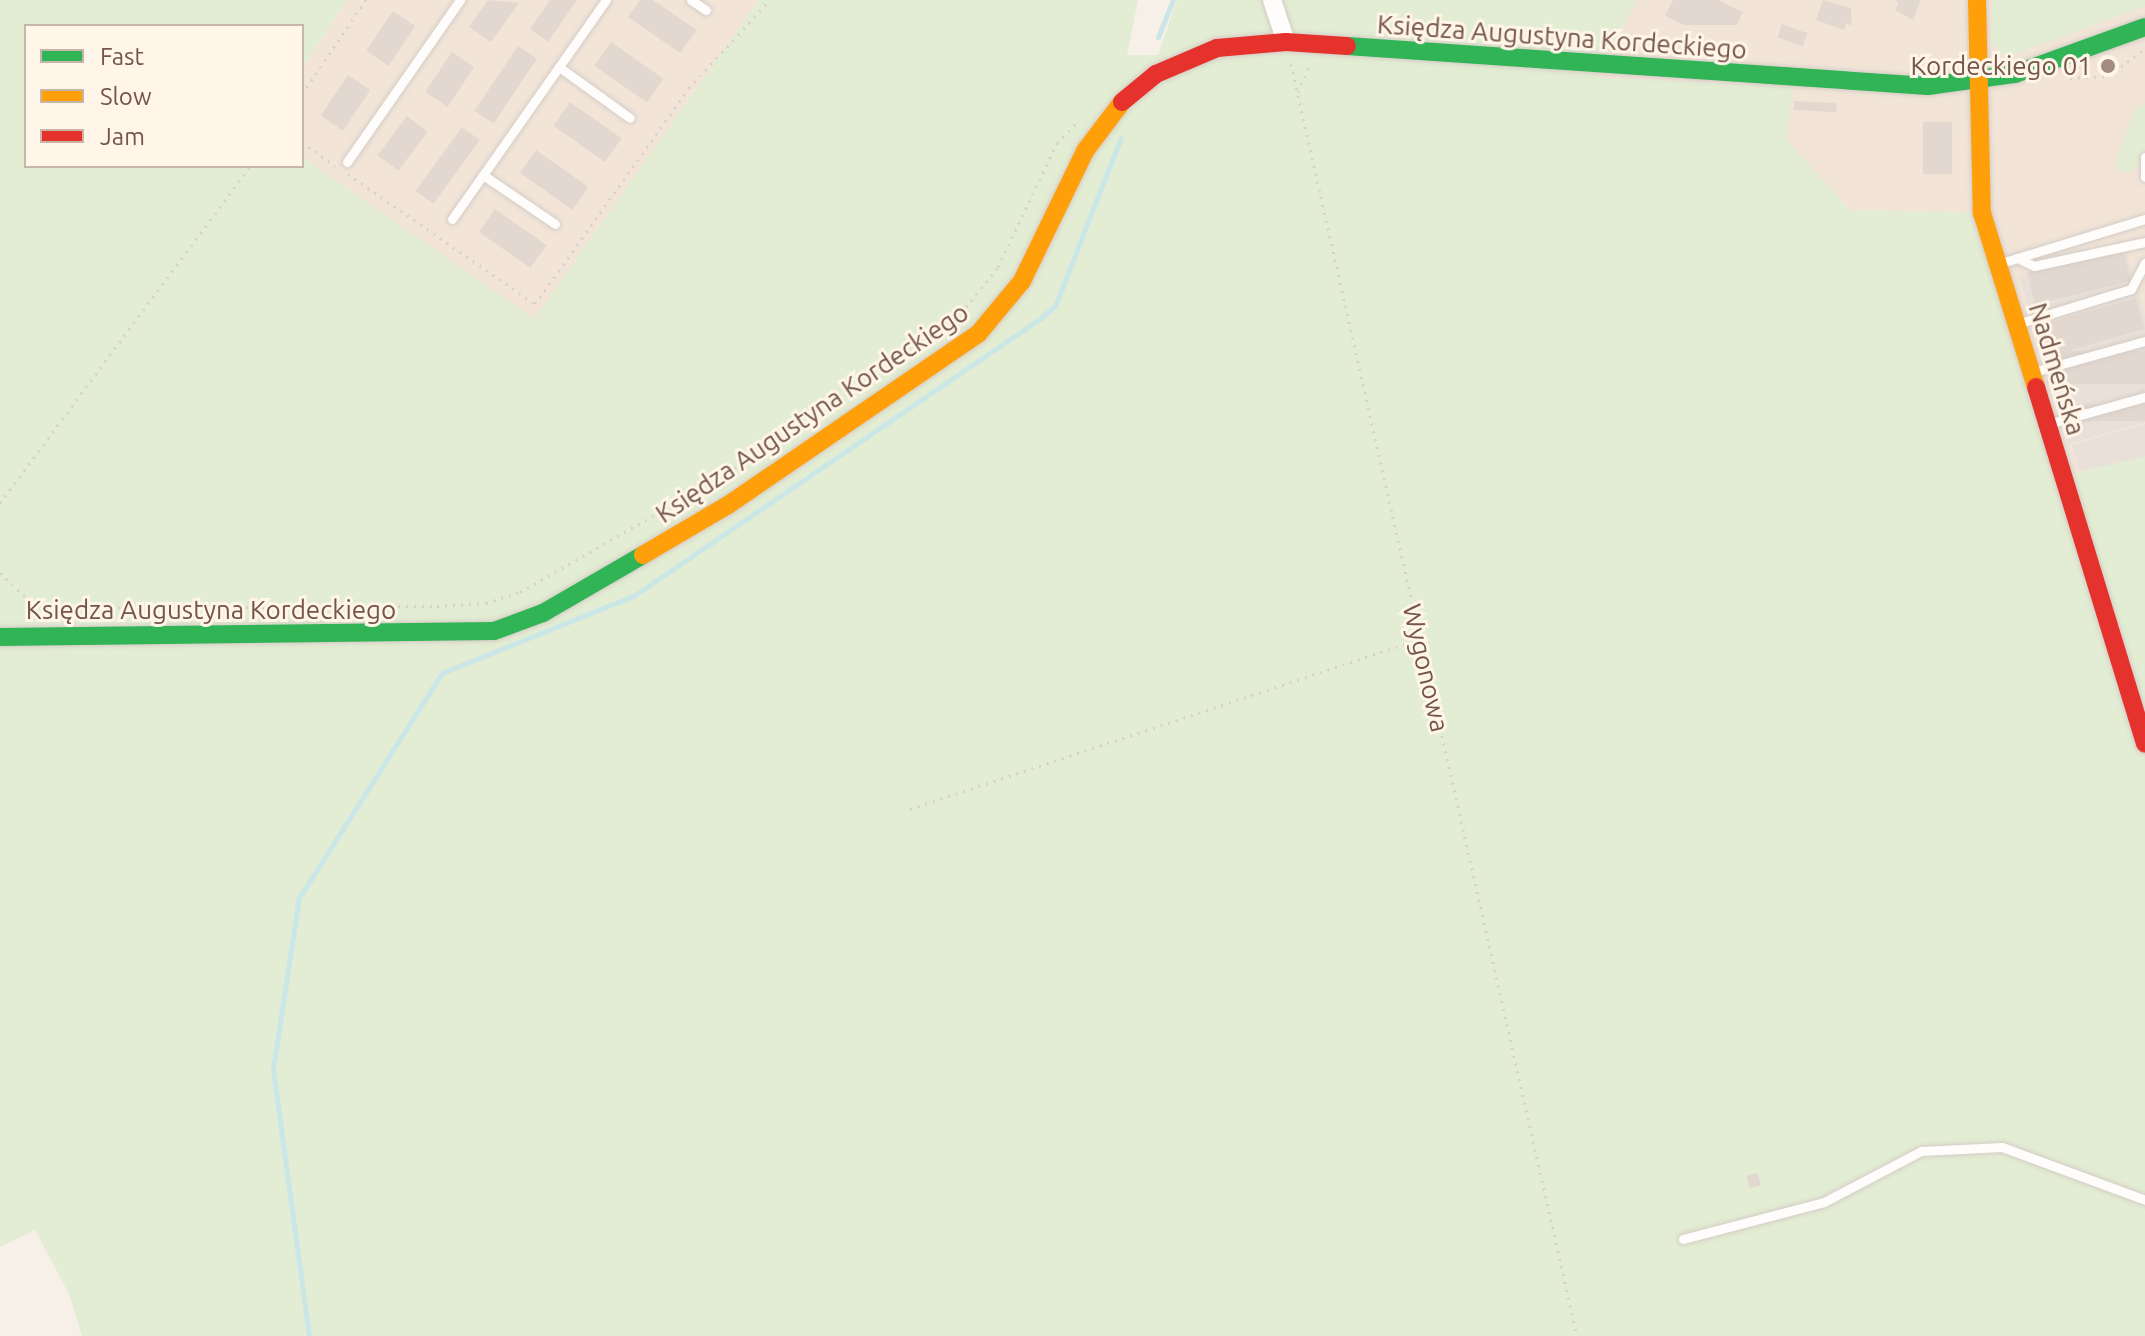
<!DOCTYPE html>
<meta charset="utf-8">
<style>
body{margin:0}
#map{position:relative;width:2145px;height:1336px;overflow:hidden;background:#f6f0e8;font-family:Ubuntu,sans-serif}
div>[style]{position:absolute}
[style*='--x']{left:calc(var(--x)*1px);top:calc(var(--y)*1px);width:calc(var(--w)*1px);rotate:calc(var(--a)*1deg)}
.residential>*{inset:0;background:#f2e5d8}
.industrial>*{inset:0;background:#e9e0d9}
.green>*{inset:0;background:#e3edd3}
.stream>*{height:5px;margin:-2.5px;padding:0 2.5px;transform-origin:2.5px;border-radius:2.5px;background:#cae6e7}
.building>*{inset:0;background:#e3d8d0;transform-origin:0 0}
.path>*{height:3px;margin-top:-1.5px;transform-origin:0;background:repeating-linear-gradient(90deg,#dad0cc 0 2px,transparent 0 8px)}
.roads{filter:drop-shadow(0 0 2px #d4ccc6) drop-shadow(0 0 2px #d4ccc6)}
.lane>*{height:9px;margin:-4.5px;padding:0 4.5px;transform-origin:4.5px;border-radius:4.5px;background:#fefdfc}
.street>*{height:18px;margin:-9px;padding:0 9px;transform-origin:9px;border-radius:9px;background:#fefdfc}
.fast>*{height:18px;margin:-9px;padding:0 9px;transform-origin:9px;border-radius:9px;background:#30b455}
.slow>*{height:18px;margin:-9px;padding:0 9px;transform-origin:9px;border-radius:9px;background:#ff9f0a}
.jam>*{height:18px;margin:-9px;padding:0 9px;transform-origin:9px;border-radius:9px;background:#e5322d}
.dots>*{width:22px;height:22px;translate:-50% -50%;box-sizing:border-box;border:4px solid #fff5e9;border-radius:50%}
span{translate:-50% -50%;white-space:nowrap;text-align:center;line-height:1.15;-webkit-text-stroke:6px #fff5e9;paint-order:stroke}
.street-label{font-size:26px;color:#745648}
.poi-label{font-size:26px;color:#745648}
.right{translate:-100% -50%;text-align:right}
.legend{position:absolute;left:24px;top:24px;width:280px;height:144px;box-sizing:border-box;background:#fff5e9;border:2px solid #c7b5a9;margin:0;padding:10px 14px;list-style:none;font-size:24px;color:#745648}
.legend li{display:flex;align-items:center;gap:16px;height:40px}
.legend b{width:40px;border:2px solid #c7b5a9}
</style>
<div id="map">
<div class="residential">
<div style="clip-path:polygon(347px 0,759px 0,534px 320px,302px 157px,302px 68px)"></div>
<div style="clip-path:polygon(1637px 0,2145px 0,2145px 456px,2063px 476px,1982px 213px,1850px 210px,1785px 139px,1793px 88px,1595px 77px)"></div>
</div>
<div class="industrial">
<div style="clip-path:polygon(2125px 247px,2145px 315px,2145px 422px,2068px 444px,2019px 275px)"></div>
<div style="clip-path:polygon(2145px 424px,2145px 696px,2072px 445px)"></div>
</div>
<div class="green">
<div style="clip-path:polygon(0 0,347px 0,302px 68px,302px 26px,26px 26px,26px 166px,302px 166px,302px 157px,534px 319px,759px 0,1138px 0,1127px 55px,1158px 55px,1177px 0,1637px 0,1596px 77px,1793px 87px,1786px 139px,1850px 210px,1982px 213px,2063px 476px,2145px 456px,2145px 1336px,82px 1336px,69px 1294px,35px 1230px,0 1247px)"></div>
<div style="clip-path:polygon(1992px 0,2145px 0,2145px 6px,2007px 57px,1992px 44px)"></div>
<div style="clip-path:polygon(2145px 103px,2145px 149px,2133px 171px,2118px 171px,2117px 159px,2134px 111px)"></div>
</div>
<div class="stream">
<div style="--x:1158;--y:37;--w:40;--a:-68"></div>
<div style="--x:309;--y:1336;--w:269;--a:-97.7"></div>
<div style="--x:273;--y:1069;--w:173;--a:-81.4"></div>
<div style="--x:299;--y:898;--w:267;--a:-57.6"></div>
<div style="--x:442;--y:673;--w:208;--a:-22"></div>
<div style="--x:635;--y:595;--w:491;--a:-34.3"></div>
<div style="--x:1041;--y:318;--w:18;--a:-41"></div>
<div style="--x:1055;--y:306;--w:180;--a:-68.6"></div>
</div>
<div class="building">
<div style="clip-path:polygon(488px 0,519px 3px,491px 42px,469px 27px)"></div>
<div style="clip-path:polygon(550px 0,577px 0,548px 42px,530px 29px)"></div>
<div style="clip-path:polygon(640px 0,653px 0,697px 30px,680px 53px,628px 17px)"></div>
<div style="clip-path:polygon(1673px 0,1718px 0,1743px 12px,1737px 25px,1684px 25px,1665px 16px)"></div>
<div style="clip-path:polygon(1823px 0,1851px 8px,1852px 26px,1846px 23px,1844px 30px,1816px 20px)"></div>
<div style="clip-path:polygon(1894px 0,1921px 0,1913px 20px,1895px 10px,1899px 3px)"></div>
<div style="left:393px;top:11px;width:27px;height:48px;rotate:34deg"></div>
<div style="left:1782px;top:24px;width:27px;height:14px;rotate:20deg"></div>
<div style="left:611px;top:42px;width:64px;height:29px;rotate:35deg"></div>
<div style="left:518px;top:46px;width:23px;height:78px;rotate:34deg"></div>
<div style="left:452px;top:52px;width:27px;height:48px;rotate:34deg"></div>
<div style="left:348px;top:75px;width:27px;height:49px;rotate:34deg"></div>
<div style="left:1794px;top:101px;width:43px;height:9px;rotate:3deg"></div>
<div style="left:570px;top:102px;width:63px;height:29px;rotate:35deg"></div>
<div style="left:407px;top:116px;width:26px;height:49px;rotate:37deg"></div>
<div style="left:1923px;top:122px;width:29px;height:52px"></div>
<div style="left:462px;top:127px;width:22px;height:79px;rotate:36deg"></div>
<div style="left:536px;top:150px;width:64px;height:28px;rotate:35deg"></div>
<div style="left:495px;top:209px;width:63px;height:28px;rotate:35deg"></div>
<div style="left:2123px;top:249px;width:33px;height:99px;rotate:76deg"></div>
<div style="left:2136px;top:298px;width:32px;height:104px;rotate:74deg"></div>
<div style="left:2145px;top:351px;width:33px;height:98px;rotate:90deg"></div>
<div style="left:2145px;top:404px;width:17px;height:84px;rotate:90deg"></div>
<div style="left:1758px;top:1173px;width:13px;height:12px;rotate:77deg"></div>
</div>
<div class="path">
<div style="--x:1291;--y:64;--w:1304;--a:77.33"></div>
<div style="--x:2070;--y:78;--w:38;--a:-3"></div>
<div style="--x:2108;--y:76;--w:42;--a:-36.3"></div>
<div style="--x:1298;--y:92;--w:28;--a:-67"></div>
<div style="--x:302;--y:94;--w:114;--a:-55.8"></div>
<div style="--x:302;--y:142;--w:41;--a:36"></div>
<div style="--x:348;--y:174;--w:228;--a:34.8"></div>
<div style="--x:535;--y:304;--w:265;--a:-54.5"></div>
<div style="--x:689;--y:88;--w:120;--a:-47.4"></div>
<div style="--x:0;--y:503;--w:420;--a:-53.4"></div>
<div style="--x:0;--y:573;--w:45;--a:43.2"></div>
<div style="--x:33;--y:604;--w:14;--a:17"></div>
<div style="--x:46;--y:608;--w:391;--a:-0.3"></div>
<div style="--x:437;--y:606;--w:49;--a:-3.5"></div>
<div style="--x:486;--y:603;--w:36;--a:-18"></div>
<div style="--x:520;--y:592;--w:232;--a:-29.8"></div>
<div style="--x:721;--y:477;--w:298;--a:-34.8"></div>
<div style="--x:966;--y:307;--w:51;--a:-51.3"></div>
<div style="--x:998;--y:267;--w:137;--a:-64.6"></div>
<div style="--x:1057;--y:143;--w:28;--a:-46"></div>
<div style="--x:910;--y:809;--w:538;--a:-18.43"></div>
</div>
<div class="roads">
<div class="lane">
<div style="--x:691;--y:0;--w:18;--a:34"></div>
<div style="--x:559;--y:67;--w:87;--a:35.7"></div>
<div style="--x:2145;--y:157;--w:20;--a:90"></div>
<div style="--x:347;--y:162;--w:198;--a:-55.1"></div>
<div style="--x:483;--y:175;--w:87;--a:34.2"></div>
<div style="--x:452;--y:219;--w:268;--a:-54.9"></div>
<div style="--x:2017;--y:258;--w:19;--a:25"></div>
<div style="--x:2034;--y:266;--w:114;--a:-12.2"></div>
<div style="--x:2001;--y:263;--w:151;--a:-17"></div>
<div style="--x:2020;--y:323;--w:116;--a:-17"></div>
<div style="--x:2131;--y:289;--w:30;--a:-62"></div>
<div style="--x:2033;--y:372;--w:116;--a:-15.5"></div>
<div style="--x:2048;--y:424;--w:101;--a:-15.6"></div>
<div style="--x:1683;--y:1239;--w:146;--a:-14.7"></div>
<div style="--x:1824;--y:1202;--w:110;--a:-27.7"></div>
<div style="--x:1921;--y:1151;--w:81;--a:-2.8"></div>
<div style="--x:2002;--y:1147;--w:153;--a:20.3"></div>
</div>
<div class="street">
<div style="--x:1272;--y:0;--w:44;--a:71.6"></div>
</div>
<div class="fast">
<div style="--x:1347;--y:46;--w:582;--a:3.94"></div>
<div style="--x:1928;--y:86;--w:88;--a:-7.9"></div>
<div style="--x:2015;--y:74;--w:138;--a:-19.9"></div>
<div style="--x:0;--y:637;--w:494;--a:-0.7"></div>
<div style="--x:494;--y:631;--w:52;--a:-20.2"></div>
<div style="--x:543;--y:613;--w:116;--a:-30.1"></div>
</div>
<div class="slow">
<div style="--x:1977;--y:0;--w:213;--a:88.7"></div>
<div style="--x:1982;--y:213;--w:182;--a:72.8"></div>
<div style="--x:643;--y:555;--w:99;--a:-30.5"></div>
<div style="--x:728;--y:505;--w:303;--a:-34.4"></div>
<div style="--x:978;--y:334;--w:69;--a:-50.3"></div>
<div style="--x:1022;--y:281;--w:144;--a:-64.1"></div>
<div style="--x:1085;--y:151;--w:61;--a:-52.9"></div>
</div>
<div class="jam">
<div style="--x:1122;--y:102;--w:44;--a:-39.5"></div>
<div style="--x:1156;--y:74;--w:66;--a:-23.1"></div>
<div style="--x:1217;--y:48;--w:69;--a:-5"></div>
<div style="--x:1286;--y:42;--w:61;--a:3.8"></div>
<div style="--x:2036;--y:387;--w:373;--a:73"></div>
</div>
</div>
<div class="dots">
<div style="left:2108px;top:66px;background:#a28c80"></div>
</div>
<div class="street-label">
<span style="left:1562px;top:37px;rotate:4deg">Księdza Augustyna Kordeckiego</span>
<span style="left:2057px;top:369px;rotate:73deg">Nadmeńska</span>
<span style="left:812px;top:413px;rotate:-34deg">Księdza Augustyna Kordeckiego</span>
<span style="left:211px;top:610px">Księdza Augustyna Kordeckiego</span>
<span style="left:1426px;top:668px;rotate:77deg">Wygonowa</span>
</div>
<div class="poi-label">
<span class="right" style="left:2092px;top:66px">Kordeckiego 01</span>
</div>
<ul class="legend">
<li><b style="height:10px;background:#30b455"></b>Fast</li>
<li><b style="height:10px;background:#ff9f0a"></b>Slow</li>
<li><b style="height:10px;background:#e5322d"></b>Jam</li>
</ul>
</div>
